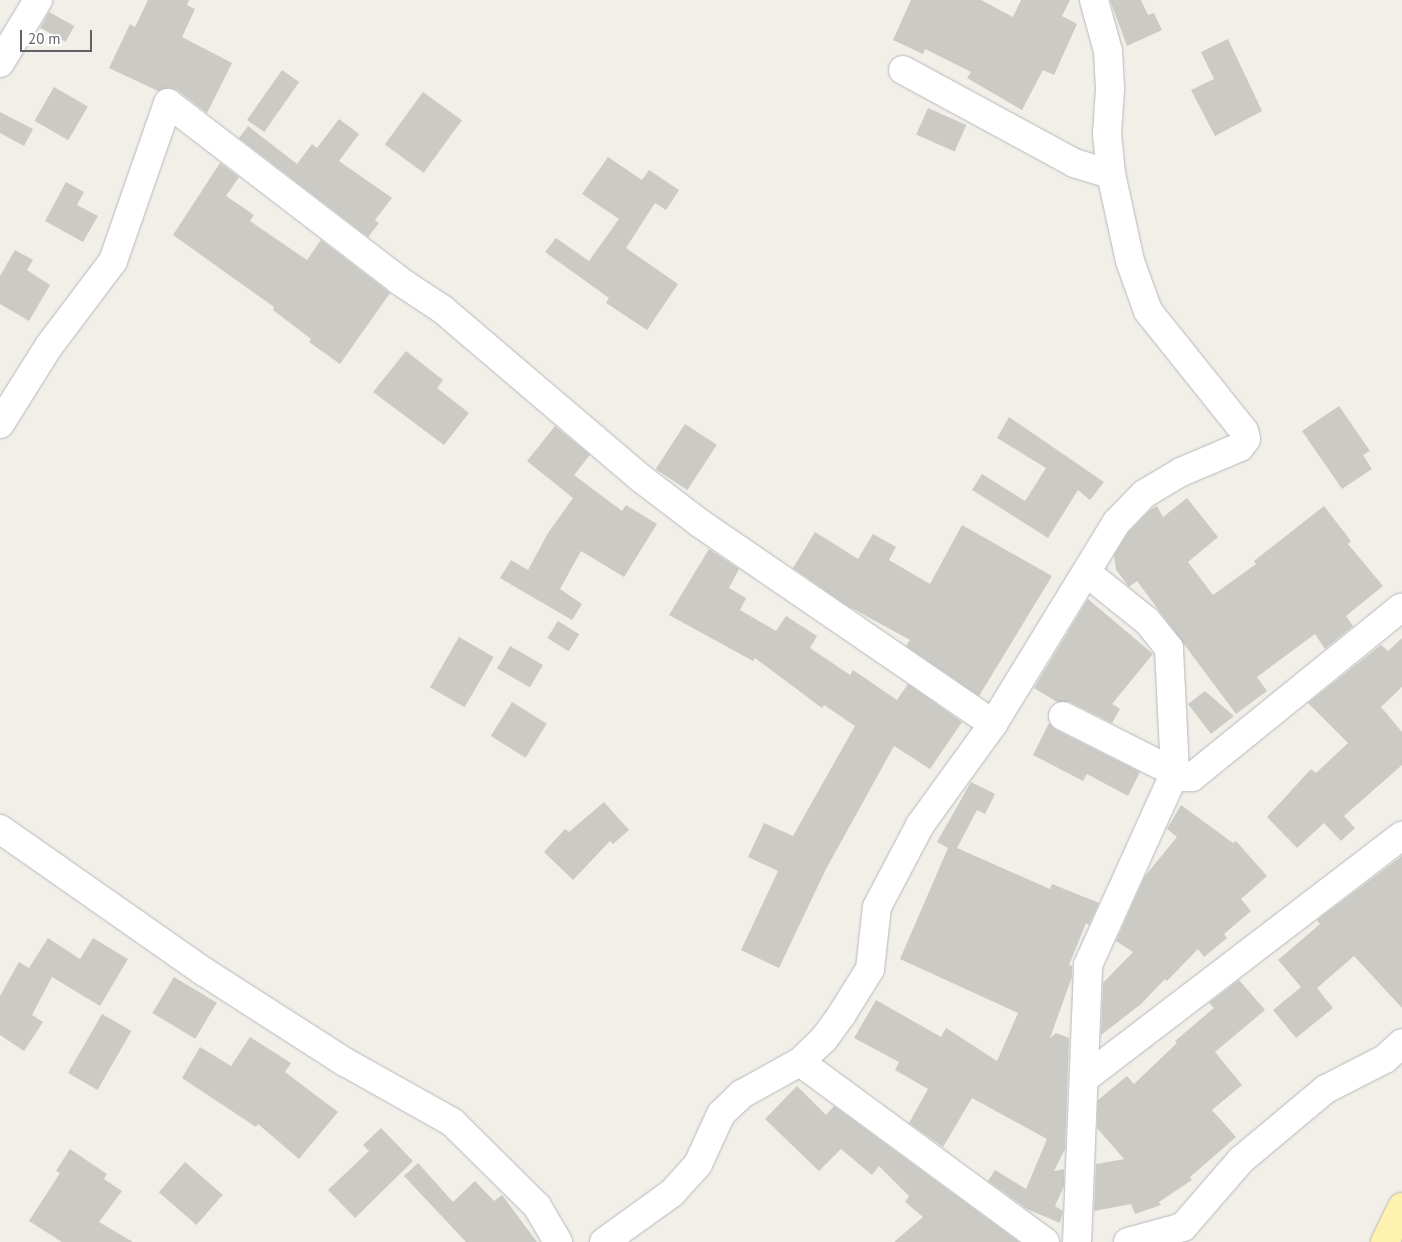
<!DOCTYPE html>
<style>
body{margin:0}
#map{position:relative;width:1402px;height:1242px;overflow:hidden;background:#f1efe8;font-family:"PT Sans",sans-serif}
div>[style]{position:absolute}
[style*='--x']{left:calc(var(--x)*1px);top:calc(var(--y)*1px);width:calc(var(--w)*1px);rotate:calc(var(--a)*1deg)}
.building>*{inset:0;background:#cccac5;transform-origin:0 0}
.roads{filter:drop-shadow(0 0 1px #b5b8bc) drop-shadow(0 0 1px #b5b8bc)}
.minor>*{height:28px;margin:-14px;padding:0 14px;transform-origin:14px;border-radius:14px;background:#fff}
.major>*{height:28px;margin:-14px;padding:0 14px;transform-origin:14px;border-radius:14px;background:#fff2af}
span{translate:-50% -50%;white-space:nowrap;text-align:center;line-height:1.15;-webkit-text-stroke:5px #fff;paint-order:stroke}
.scale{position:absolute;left:20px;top:30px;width:72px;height:22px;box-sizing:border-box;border:2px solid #5f6368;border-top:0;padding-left:6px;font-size:15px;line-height:18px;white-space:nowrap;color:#5f6368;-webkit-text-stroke:4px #fff;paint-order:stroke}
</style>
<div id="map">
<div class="building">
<div style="clip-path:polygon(148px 0,189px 0,187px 5px,195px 9px,182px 37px,232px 63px,207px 113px,177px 90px,170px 88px,158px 91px,109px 68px,130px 24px,135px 27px)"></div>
<div style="clip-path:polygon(911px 0,981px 0,1013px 17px,1021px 0,1070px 0,1062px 16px,1077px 24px,1054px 75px,1043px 70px,1022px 110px,967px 78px,971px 72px,925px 49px,923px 54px,893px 40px)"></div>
<div style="clip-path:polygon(1110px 0,1141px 0,1148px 15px,1154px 13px,1162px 30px,1127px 46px)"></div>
<div style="left:49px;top:12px;width:29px;height:18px;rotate:29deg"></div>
<div style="clip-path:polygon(1228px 39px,1262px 111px,1215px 136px,1191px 90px,1214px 79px,1201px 52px)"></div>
<div style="left:282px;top:70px;width:21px;height:61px;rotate:35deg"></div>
<div style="left:54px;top:87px;width:39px;height:39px;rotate:30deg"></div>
<div style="left:423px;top:92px;width:48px;height:65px;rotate:36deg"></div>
<div style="left:928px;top:108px;width:42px;height:29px;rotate:24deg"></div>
<div style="clip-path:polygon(0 112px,33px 129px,24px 146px,0 133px)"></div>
<div style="clip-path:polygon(339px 119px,359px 134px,339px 161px,392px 198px,375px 220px,379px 223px,368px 237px,239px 138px,248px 126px,297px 164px,312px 144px,317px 148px)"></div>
<div style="clip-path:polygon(608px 157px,642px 180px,649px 170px,679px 190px,666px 210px,655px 203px,626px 248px,678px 284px,647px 330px,606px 303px,609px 298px,545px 252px,556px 238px,589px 261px,619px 219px,582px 194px)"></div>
<div style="clip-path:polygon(220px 163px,239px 177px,226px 196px,254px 215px,250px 221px,307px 260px,321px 240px,390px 293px,340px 364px,309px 342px,311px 339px,273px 310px,274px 307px,173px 235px)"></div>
<div style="clip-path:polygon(66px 182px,84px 192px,77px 205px,98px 216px,83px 242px,45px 221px)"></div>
<div style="clip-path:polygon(15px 250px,33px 260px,27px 270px,50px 285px,29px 321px,0 304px,0 276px)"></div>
<div style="clip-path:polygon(406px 351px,443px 380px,437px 388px,469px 413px,444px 445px,373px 392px)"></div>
<div style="clip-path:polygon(1339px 406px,1370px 451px,1363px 455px,1372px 469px,1342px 489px,1302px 431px)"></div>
<div style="clip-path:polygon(1009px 417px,1104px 482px,1090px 500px,1078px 490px,1048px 538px,972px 490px,982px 474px,1025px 501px,1046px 468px,997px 438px)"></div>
<div style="left:685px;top:424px;width:38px;height:54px;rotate:33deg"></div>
<div style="clip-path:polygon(555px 426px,590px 455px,574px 475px,622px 511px,626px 505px,657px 524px,624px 577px,581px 551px,560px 589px,582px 604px,572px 620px,500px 578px,511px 560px,528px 570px,548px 533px,573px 498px,527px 461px)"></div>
<div style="clip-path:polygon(1187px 498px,1218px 537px,1188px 562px,1213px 595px,1256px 564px,1254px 561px,1324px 506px,1351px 541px,1348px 544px,1383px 586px,1346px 616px,1353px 626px,1325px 649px,1315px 634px,1257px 677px,1267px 691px,1236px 714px,1137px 581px,1129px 587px,1116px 570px,1114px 555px,1128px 533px,1150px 510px,1157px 506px,1163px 517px)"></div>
<div style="clip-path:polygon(962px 525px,1052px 576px,979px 696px,906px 646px,910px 640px,846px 605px,793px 568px,815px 532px,858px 559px,873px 534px,896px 547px,889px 560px,930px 584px)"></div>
<div style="clip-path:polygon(709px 549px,739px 569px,729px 588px,746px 598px,740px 610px,776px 631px,786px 616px,817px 636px,810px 648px,850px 675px,853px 670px,897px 700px,908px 684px,962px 722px,930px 769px,894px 746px,826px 869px,779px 968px,741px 950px,778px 871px,748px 857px,764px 823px,793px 836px,855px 726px,824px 705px,822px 708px,755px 658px,753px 661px,669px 615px)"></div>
<div style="clip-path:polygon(1088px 599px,1153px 654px,1112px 704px,1120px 709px,1112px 723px,1070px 702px,1057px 702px,1034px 688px)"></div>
<div style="left:558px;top:621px;width:25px;height:20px;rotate:32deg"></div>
<div style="left:459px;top:637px;width:40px;height:58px;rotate:30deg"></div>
<div style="clip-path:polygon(1402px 638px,1402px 687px,1381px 707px,1402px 732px,1402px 765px,1344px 816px,1355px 828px,1341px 841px,1324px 823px,1297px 848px,1267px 817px,1311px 769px,1316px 773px,1348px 743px,1308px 703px,1381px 645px,1388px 651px)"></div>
<div style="left:510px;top:646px;width:38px;height:26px;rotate:30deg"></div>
<div style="clip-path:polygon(1205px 691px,1234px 716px,1211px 734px,1188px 704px)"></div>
<div style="left:512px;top:702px;width:41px;height:40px;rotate:32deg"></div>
<div style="clip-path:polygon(1049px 723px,1056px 730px,1140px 772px,1128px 796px,1087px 774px,1083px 781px,1033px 755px)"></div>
<div style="clip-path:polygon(971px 782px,995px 794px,985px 814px,977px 810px,957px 848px,1050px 889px,1052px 884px,1099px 903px,1089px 925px,1086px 923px,1069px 965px,1072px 966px,1072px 977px,1050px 1038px,1056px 1033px,1069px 1038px,1065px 1149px,1054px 1171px,1064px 1169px,1064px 1186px,1055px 1206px,1063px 1211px,1060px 1223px,1027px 1209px,988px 1181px,995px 1170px,1026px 1189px,1047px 1139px,972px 1098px,943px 1147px,909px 1123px,928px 1089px,895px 1070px,899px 1062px,854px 1038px,876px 1000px,941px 1037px,946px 1028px,997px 1061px,1018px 1013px,900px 959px,948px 848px,937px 842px)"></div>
<div style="clip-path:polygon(604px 802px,629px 830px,613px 844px,610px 841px,573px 880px,544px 852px,565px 829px,569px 832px)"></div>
<div style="clip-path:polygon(1181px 805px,1233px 843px,1236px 841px,1267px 876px,1241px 899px,1251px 911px,1224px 934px,1227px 938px,1204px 957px,1198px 949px,1167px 981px,1165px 979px,1141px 1004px,1101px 1035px,1103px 983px,1133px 952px,1116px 941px,1145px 876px,1177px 837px,1167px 829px)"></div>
<div style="clip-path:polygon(1402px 856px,1402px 1008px,1354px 956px,1317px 988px,1333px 1008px,1296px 1038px,1273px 1010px,1301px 987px,1278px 960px,1320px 924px,1317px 920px)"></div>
<div style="clip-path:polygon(48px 938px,80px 959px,93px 938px,128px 959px,100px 1006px,52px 977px,32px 1015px,43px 1022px,24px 1051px,0 1035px,0 996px,19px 962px,29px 968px)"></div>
<div style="left:174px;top:977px;width:50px;height:42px;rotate:31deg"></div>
<div style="clip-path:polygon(1239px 980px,1265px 1010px,1215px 1052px,1242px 1085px,1212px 1110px,1236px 1137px,1190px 1177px,1192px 1180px,1159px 1202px,1161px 1205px,1135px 1214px,1131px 1204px,1094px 1211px,1096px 1164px,1124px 1159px,1097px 1128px,1098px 1100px,1127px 1076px,1134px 1084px,1177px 1043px,1175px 1041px,1214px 1008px,1209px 1003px)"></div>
<div style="left:102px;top:1014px;width:34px;height:68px;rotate:30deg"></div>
<div style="clip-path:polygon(250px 1037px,291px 1063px,285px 1072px,338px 1112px,299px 1159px,258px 1124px,256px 1127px,182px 1078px,200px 1047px,231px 1066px)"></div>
<div style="clip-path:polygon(797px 1086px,826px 1115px,834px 1106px,1019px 1242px,894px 1242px,923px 1217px,905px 1202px,909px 1196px,879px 1166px,872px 1175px,841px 1149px,819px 1171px,765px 1119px)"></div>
<div style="clip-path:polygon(381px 1128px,413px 1161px,355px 1218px,328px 1190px,369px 1151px,363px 1145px)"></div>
<div style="clip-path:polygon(70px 1149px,107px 1174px,104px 1179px,122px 1191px,99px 1222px,133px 1242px,62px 1242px,29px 1221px,60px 1173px,56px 1171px)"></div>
<div style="left:185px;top:1162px;width:50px;height:40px;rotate:41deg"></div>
<div style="clip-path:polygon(418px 1163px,453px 1202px,475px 1181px,494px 1201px,502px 1195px,537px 1242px,466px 1242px,404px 1176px)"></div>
</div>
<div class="roads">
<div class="minor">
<div style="--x:0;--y:63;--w:74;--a:-58.9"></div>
<div style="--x:903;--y:70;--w:195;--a:28.5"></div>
<div style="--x:1074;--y:163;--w:39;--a:17"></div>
<div style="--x:0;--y:424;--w:92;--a:-57.9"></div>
<div style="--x:49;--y:346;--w:106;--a:-53"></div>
<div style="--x:113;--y:261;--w:167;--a:-70.8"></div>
<div style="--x:168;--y:103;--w:294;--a:37.5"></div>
<div style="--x:401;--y:282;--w:49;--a:33.4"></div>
<div style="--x:442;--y:309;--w:262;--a:40.4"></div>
<div style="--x:642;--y:479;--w:74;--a:37.3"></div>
<div style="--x:701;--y:524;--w:354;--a:34.4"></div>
<div style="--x:1063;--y:716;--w:136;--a:26.8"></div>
<div style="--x:1184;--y:777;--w:8;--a:0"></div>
<div style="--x:1192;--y:777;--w:269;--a:-39"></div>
<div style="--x:0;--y:829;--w:248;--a:35"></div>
<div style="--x:203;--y:971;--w:169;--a:32.7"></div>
<div style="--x:345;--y:1062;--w:123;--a:29.3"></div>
<div style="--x:452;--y:1122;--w:120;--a:44.7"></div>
<div style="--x:537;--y:1206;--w:42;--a:59.7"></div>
<div style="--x:800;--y:1062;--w:304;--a:36.3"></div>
<div style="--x:1085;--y:1078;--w:399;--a:-37.4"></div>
<div style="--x:604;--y:1242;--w:84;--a:-35.8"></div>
<div style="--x:672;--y:1193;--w:39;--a:-48"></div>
<div style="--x:698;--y:1164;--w:55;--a:-65.3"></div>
<div style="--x:721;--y:1114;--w:29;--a:-44"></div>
<div style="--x:742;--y:1094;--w:66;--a:-28.9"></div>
<div style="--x:800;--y:1062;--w:33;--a:-44"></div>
<div style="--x:824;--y:1039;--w:31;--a:-54"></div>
<div style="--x:842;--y:1014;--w:53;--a:-58.1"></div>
<div style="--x:870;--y:969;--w:62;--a:-83.6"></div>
<div style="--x:877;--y:907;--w:93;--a:-62.3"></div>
<div style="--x:920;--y:825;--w:125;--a:-54.1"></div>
<div style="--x:993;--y:724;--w:236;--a:-58.5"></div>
<div style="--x:1116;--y:523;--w:40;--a:-46"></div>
<div style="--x:1144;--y:494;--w:43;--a:-30.7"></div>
<div style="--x:1181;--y:472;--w:64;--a:-23"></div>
<div style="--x:1240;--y:447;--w:10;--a:-53"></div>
<div style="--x:1246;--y:439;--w:8;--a:-104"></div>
<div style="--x:1244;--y:431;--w:154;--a:-128.7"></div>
<div style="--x:1148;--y:311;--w:53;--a:-109.8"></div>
<div style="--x:1130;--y:261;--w:89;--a:-102.3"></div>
<div style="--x:1111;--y:174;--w:40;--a:-95.7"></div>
<div style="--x:1107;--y:134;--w:45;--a:-86.2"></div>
<div style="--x:1110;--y:89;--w:38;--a:-93"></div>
<div style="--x:1108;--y:51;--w:53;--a:-105.4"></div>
<div style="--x:1077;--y:1242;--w:277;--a:-87.7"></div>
<div style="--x:1088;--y:965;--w:212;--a:-65.7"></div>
<div style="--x:1175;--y:772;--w:124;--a:-92.8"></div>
<div style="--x:1169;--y:648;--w:35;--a:-129"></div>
<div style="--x:1147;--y:621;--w:77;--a:-141.3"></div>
<div style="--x:1128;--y:1242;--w:57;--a:-15.3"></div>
<div style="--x:1183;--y:1227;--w:89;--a:-49.1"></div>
<div style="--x:1241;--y:1160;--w:111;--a:-39.9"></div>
<div style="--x:1326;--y:1089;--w:66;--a:-27"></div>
<div style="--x:1385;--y:1059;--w:23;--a:-43"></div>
</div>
<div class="major">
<div style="--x:1385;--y:1242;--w:39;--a:-64"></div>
</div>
</div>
<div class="scale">20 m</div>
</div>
